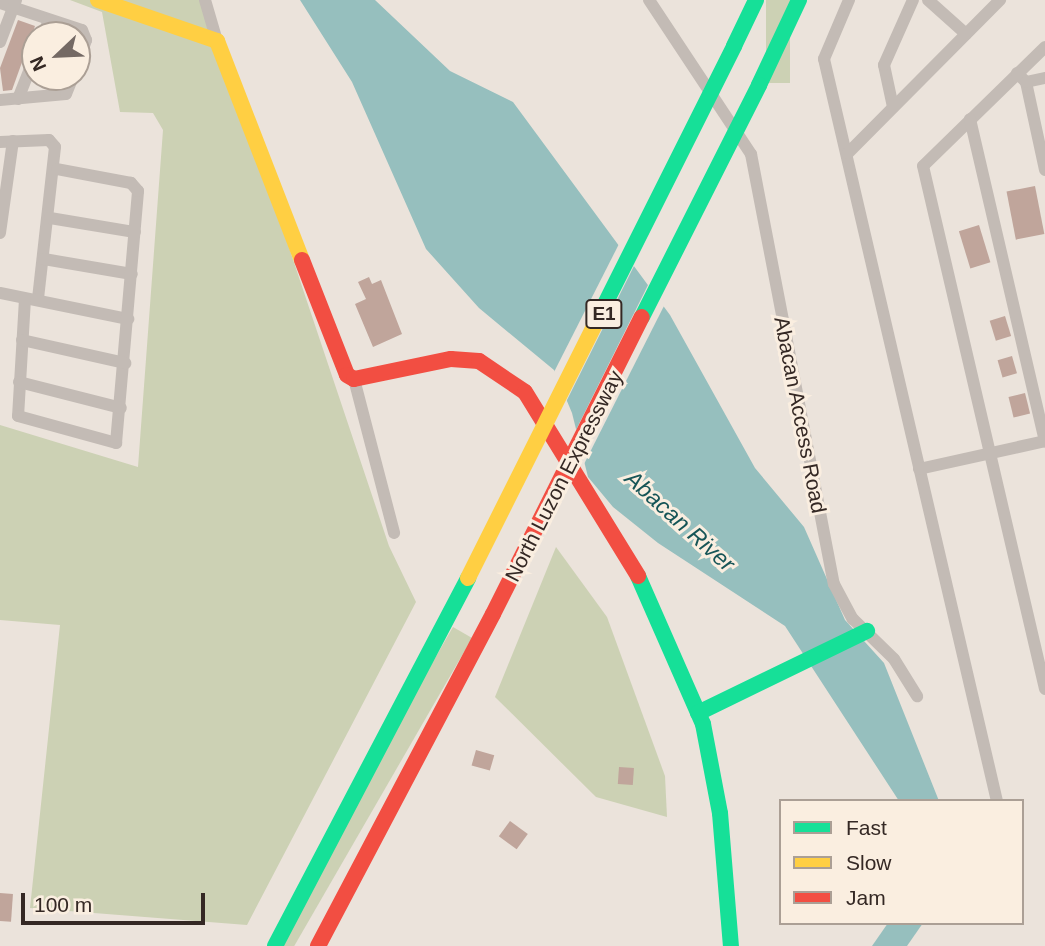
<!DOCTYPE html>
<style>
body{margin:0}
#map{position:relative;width:1045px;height:946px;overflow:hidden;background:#ebe3db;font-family:Helvetica,sans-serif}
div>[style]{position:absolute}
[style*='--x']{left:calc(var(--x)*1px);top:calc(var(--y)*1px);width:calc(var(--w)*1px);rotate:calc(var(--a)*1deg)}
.green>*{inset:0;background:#ccd1b4;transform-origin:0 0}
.water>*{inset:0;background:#96bfbe}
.pier>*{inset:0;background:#ebe3db}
.building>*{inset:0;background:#c0a59b;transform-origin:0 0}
.street>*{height:12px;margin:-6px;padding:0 6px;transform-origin:6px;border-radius:6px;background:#c3bbb5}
.fast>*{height:16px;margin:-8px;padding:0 8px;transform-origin:8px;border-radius:8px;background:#16e098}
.slow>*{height:16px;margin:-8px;padding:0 8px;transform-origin:8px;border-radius:8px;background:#ffcf43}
.jam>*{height:16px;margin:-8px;padding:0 8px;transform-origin:8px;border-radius:8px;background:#f24e42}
.fast-bridge>*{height:16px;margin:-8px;padding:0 8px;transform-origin:8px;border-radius:8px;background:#16e098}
.slow-bridge>*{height:16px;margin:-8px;padding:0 8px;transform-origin:8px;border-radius:8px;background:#ffcf43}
.jam-bridge>*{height:16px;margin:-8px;padding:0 8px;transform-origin:8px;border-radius:8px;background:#f24e42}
span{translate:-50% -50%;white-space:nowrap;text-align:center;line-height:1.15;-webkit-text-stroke:6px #faeee0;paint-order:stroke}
.shield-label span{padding:2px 5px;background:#faeee0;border:2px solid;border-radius:5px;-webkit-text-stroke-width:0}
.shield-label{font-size:19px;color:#342824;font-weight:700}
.street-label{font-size:21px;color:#342824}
.water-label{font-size:23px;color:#175557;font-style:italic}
.legend{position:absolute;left:779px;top:799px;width:245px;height:126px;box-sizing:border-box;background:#faeee0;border:2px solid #ab9f95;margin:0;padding:9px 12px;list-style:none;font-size:21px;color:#342824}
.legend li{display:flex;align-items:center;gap:14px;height:35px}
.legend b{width:35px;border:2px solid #ab9f95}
.north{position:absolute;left:21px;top:21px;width:70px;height:70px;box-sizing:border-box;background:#faeee0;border:2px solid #ab9f95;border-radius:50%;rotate:247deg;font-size:19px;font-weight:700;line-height:28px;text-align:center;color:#342824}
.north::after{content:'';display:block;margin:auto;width:24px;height:32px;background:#746964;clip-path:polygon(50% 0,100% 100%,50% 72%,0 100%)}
.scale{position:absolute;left:21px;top:893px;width:184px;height:32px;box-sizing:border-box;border:4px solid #342824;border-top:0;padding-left:9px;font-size:21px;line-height:24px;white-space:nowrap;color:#342824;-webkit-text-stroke:5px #faeee0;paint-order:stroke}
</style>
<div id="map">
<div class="green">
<div style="clip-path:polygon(70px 0,206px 0,389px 546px,416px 602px,247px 925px,30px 908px,60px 625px,0 620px,0 425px,138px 467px,163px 130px,153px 113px,120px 112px,102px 12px)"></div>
<div style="left:766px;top:0;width:24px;height:83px"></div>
<div style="clip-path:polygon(556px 547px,607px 617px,665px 776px,667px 817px,596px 797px,495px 697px)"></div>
<div style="left:453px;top:627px;width:22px;height:361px;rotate:30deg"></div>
</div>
<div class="water">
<div style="clip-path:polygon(300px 0,375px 0,450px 71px,513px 102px,670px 315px,755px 468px,804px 527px,845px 620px,884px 663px,939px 801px,899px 801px,785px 626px,658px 543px,613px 507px,588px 477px,572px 413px,554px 370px,479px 308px,426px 249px,352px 82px)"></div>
<div style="clip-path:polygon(888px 923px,923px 923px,907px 946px,872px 946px)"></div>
</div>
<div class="pier">
<div style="clip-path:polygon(621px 240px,636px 262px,565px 404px,552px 376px)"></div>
<div style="clip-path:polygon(650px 281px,666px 302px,582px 468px,574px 434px)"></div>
</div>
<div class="building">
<div style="clip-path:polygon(18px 20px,35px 26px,12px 90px,3px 91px,0 68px)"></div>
<div style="left:1035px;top:186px;width:49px;height:29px;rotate:79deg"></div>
<div style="left:979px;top:225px;width:39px;height:21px;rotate:73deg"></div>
<div style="clip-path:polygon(369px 277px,372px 284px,381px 280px,402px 334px,373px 347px,355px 304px,366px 299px,358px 282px)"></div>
<div style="left:1005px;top:316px;width:21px;height:16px;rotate:73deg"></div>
<div style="left:1012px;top:356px;width:18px;height:15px;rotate:74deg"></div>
<div style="left:1025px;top:393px;width:21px;height:17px;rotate:76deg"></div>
<div style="left:476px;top:750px;width:19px;height:16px;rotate:16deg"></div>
<div style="left:619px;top:767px;width:15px;height:17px;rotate:4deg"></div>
<div style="left:510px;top:821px;width:22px;height:19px;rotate:36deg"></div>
<div style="left:0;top:893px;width:13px;height:28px;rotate:4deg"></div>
</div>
<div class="street">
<div style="--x:205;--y:0;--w:43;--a:73.7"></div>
<div style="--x:649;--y:0;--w:185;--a:56.5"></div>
<div style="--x:751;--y:154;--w:438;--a:79.1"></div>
<div style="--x:834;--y:584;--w:40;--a:62"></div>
<div style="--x:853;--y:619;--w:57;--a:44.3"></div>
<div style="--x:894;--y:659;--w:44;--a:58.1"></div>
<div style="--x:849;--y:0;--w:64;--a:113"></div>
<div style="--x:824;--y:59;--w:762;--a:76.88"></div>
<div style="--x:928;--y:0;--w:51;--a:41.8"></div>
<div style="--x:0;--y:3;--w:86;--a:18.2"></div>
<div style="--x:82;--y:30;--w:11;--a:68"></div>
<div style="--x:86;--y:40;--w:28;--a:109"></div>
<div style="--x:43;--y:35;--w:16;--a:-68"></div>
<div style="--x:0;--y:42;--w:45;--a:-69.1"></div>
<div style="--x:1045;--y:47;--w:170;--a:135.7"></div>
<div style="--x:923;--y:166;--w:537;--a:76.87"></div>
<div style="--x:1017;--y:73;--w:13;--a:45"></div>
<div style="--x:1026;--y:82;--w:90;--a:77.8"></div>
<div style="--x:1026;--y:82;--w:19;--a:-12"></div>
<div style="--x:18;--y:99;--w:46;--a:-68.4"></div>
<div style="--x:0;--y:100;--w:66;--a:-5.2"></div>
<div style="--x:66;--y:94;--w:18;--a:-68"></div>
<div style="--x:893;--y:107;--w:43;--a:-102.1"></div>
<div style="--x:884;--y:65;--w:71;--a:-66"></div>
<div style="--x:970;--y:119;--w:331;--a:76.9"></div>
<div style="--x:0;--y:142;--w:49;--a:-2.3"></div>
<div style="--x:49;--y:140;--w:9;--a:49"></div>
<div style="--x:55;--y:147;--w:153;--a:96.4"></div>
<div style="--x:848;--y:153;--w:216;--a:-45.2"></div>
<div style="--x:50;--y:218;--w:86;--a:9.4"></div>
<div style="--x:0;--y:233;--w:93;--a:-82"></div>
<div style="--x:44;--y:259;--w:89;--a:9.7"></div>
<div style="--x:0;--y:293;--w:131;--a:11.5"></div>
<div style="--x:25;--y:299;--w:117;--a:93.4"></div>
<div style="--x:18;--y:416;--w:102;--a:15.4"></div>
<div style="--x:116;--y:443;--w:253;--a:-85"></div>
<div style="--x:138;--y:191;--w:11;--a:-131"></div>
<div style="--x:131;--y:183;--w:75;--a:-169.3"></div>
<div style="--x:22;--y:340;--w:106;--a:12.6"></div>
<div style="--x:354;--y:379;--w:159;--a:75.4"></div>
<div style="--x:19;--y:382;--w:105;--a:14.3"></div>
<div style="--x:919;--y:469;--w:129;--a:-12.5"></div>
</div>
<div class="fast">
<div style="--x:734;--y:46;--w:51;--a:-64.4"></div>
<div style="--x:759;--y:85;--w:94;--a:-64.8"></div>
<div style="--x:638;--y:576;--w:162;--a:66.3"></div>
<div style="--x:703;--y:724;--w:91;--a:79.2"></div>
<div style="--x:720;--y:813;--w:133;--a:85.3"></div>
<div style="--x:698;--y:713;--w:188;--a:-25.9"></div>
<div style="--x:275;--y:946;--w:416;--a:-62.3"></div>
</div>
<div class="slow">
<div style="--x:98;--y:0;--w:126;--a:19"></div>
<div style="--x:217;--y:41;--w:235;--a:68.8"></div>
</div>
<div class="jam">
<div style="--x:302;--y:260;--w:123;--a:68.6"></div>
<div style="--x:347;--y:375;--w:8;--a:30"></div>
<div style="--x:354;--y:379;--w:99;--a:-11.7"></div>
<div style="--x:451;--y:359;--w:28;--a:4"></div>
<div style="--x:479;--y:361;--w:55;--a:34"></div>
<div style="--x:525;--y:392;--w:216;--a:58.4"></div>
<div style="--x:318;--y:946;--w:375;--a:-62.2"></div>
</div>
<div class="fast-bridge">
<div style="--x:599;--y:316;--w:302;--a:-63.4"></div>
<div style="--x:642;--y:317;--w:260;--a:-63.2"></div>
</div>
<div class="slow-bridge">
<div style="--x:468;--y:578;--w:293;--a:-63.4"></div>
</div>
<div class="jam-bridge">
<div style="--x:493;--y:614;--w:332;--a:-63.4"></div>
</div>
<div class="shield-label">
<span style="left:604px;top:314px">E1</span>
</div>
<div class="street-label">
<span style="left:800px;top:415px;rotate:79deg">Abacan Access Road</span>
<span style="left:564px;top:476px;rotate:-63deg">North Luzon Expressway</span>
</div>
<div class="water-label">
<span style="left:680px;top:521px;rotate:42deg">Abacan River</span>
</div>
<ul class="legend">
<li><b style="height:9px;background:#16e098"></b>Fast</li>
<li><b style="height:9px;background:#ffcf43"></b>Slow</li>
<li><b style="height:9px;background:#f24e42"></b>Jam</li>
</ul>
<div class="north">N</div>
<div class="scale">100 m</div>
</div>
